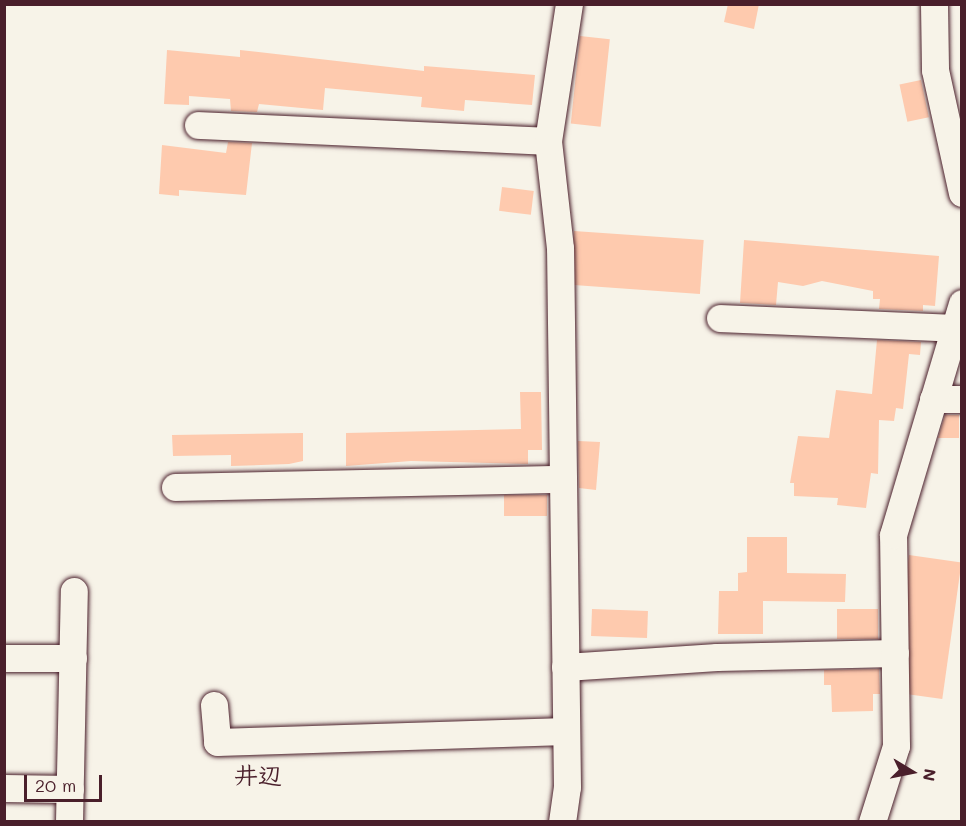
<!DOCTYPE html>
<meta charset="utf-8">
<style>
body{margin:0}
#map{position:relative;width:966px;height:826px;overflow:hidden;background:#f7f3e8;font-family:Mali,"Klee One",sans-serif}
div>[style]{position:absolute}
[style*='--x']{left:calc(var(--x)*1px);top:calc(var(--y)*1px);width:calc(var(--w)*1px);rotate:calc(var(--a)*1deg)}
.building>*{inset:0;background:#fecaae;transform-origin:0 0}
.roads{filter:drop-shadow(0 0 2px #4a1f2b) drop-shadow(0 0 2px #4a1f2b)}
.minor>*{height:27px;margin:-13.5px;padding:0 13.5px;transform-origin:13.5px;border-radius:13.5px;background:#f7f3e8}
span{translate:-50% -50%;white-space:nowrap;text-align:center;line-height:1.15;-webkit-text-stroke:6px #f7f3e8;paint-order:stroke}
.quarter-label{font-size:24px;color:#4a1f2b;font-weight:700}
.frame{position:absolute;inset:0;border:6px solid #4a1f2b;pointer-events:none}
.north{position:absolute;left:882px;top:742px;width:60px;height:60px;-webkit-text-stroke:4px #f7f3e8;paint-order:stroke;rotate:100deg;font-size:16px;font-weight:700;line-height:24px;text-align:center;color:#4a1f2b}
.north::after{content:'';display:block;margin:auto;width:21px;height:27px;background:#4a1f2b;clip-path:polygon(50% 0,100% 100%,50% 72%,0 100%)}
.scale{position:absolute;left:24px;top:775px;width:78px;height:27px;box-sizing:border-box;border:3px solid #4a1f2b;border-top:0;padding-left:8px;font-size:18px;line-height:21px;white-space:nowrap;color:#4a1f2b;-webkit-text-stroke:4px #f7f3e8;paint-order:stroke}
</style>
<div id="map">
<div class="building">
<div style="clip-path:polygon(728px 4px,759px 4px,754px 29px,724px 22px)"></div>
<div style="left:580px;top:36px;width:30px;height:88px;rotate:6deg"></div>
<div style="clip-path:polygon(167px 50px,240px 57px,240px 50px,424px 71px,424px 66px,535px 75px,532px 105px,465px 100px,464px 111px,421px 107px,422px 97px,325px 88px,323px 110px,259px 104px,257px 112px,231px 111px,230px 99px,189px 96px,189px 105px,164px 104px)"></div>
<div style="left:921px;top:80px;width:38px;height:22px;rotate:78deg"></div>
<div style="clip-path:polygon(228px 142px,252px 143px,246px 195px,179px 190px,179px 196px,159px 194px,162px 145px,226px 153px)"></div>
<div style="left:502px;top:187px;width:32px;height:24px;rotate:7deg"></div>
<div style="left:574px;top:231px;width:130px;height:54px;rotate:4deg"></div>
<div style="clip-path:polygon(744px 240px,939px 256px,935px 306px,923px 305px,923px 311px,879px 309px,880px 299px,873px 299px,873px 291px,822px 281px,803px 286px,778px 282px,776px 305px,740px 303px)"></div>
<div style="clip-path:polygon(877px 340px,921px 342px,920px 355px,909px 354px,903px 409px,896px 408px,894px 421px,879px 420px,878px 474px,871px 473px,866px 508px,837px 505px,838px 498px,794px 496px,794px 483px,790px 483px,798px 436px,829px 438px,836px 390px,872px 394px)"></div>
<div style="clip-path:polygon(520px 392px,541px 392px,542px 450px,528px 450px,528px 464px,411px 461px,346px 466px,346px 433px,521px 429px)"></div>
<div style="clip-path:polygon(945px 415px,959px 415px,959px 438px,938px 438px)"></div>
<div style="clip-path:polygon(303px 433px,303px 461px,289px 464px,231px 466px,231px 455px,173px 456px,172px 435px)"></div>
<div style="clip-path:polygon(578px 441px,600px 442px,596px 490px,579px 488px)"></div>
<div style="left:547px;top:495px;width:21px;height:43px;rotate:90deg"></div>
<div style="clip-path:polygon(747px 537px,787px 537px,787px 573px,846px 574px,845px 602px,763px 601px,763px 634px,718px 634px,719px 591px,738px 591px,738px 573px,747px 572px)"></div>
<div style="left:909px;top:555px;width:53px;height:138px;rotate:8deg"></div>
<div style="left:592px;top:609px;width:56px;height:27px;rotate:2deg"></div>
<div style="left:837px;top:609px;width:41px;height:30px"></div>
<div style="clip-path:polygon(879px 669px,880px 694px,873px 694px,873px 711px,832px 712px,831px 685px,824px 685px,824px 670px)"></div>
</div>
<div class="roads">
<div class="minor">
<div style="--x:934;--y:4;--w:66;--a:89.1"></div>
<div style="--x:935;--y:70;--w:126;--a:77.6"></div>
<div style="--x:198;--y:125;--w:350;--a:2.6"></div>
<div style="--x:720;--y:318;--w:234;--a:2.4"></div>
<div style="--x:933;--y:399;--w:29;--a:0"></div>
<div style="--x:175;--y:487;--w:388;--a:-1.2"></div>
<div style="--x:4;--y:658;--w:69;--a:0"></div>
<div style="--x:565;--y:667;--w:152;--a:-3.8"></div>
<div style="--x:717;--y:657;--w:178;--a:-1.3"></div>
<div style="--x:214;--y:705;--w:37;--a:85"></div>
<div style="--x:217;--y:742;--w:349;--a:-1.8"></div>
<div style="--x:4;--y:788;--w:66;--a:0.9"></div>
<div style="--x:69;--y:822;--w:231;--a:-88.8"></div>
<div style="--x:562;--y:822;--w:35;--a:-82"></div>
<div style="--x:567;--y:787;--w:539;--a:-90.74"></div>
<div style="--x:560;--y:248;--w:108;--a:-96.4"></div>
<div style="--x:548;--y:141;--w:139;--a:-81.3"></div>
<div style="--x:872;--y:822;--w:80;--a:-72.5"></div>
<div style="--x:896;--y:746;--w:211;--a:-90.8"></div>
<div style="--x:893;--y:535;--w:242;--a:-73.4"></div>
</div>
</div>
<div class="quarter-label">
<span style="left:258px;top:775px">井辺</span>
</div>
<div class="frame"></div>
<div class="north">N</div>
<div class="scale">20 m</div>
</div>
